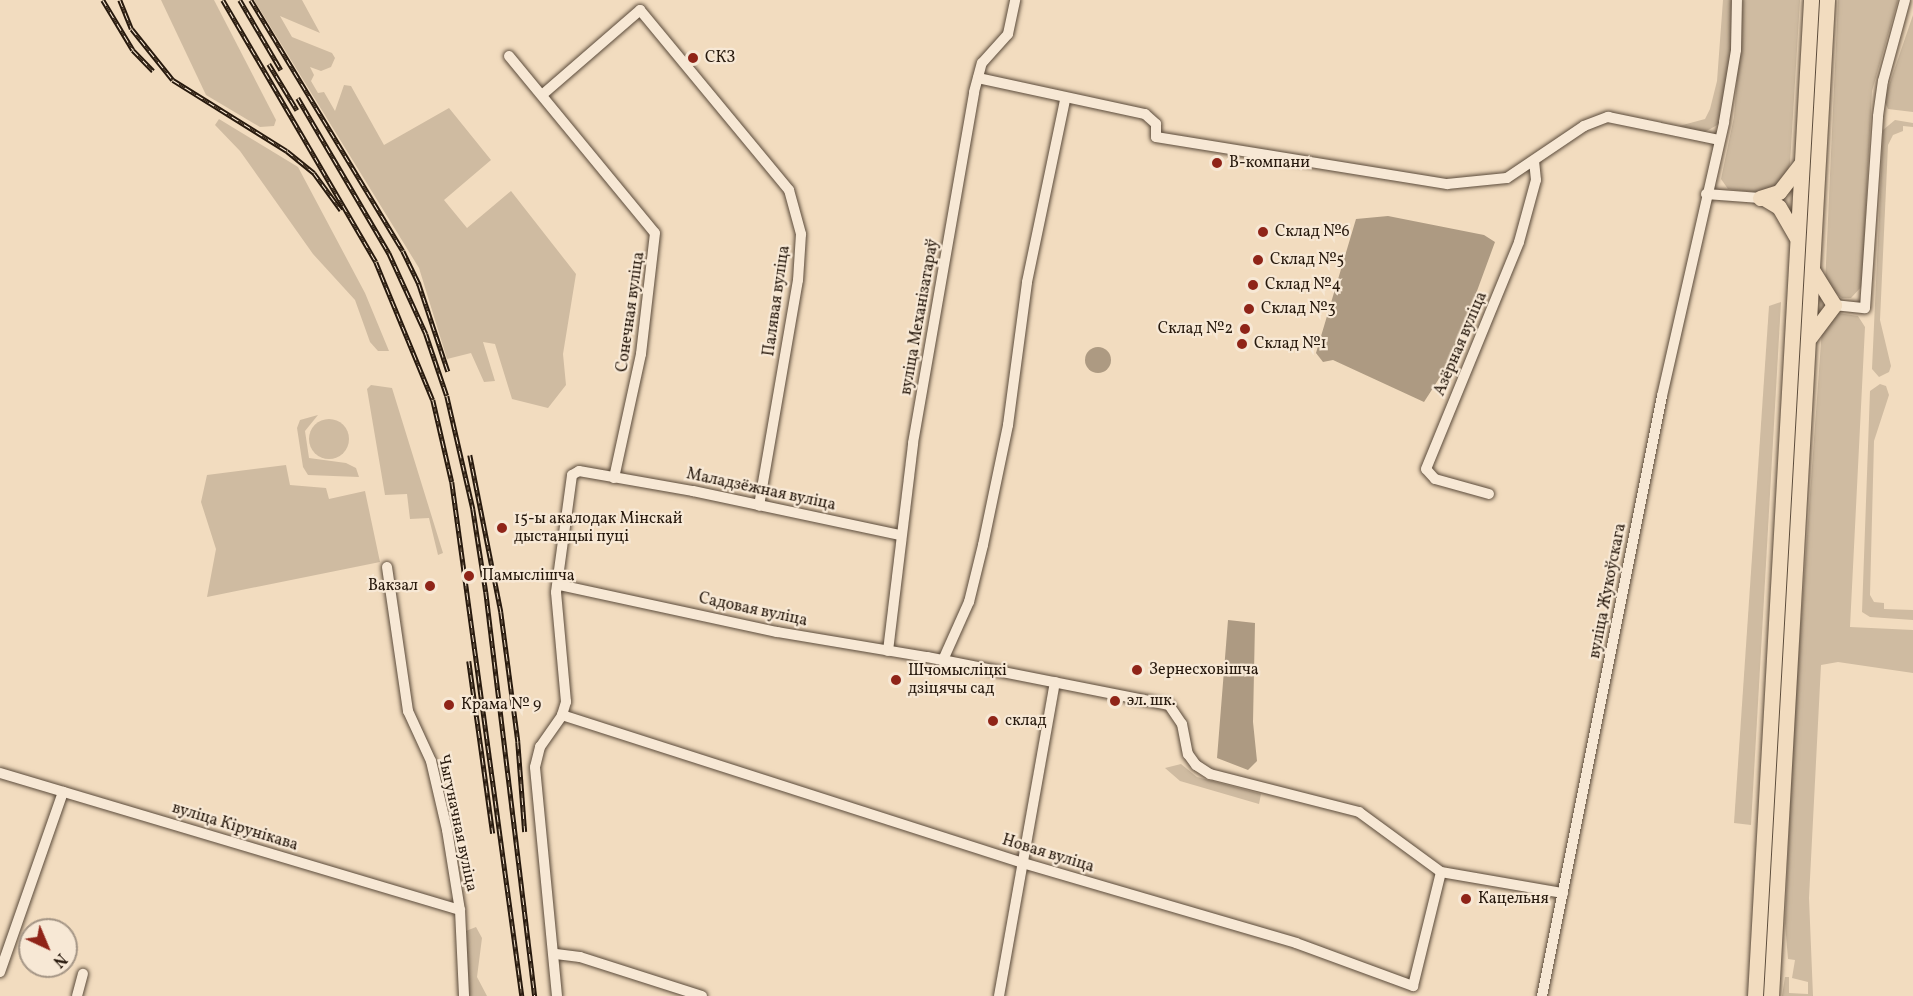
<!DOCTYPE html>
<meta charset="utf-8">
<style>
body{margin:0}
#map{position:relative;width:1913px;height:996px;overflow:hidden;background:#f2dcbf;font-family:Vollkorn,serif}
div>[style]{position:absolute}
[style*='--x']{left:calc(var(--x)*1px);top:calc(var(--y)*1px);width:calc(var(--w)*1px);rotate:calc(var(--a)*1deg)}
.green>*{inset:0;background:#cfbba1}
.round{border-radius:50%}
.water>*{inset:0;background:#ad9a82}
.roads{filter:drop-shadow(0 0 2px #5a4a3a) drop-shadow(0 0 2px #5a4a3a)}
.minor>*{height:10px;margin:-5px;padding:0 5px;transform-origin:5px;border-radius:5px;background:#f7e8d5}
.highway>*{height:15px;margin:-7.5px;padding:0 7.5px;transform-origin:7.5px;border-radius:7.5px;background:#f2dcbf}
.rail>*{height:4.5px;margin-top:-2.25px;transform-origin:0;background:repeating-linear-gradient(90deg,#f7e8d5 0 7px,#27190d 0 14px);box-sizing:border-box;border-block:2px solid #27190d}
.dots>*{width:16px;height:16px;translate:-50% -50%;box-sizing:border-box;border:3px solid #f7e8d5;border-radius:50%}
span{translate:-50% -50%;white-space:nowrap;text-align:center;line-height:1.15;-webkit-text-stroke:4.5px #f7e8d5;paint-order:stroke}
.poi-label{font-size:16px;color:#27190d}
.left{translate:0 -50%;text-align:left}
.right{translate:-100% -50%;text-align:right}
.street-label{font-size:16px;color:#27190d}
.north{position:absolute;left:18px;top:918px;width:60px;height:60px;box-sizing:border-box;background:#f7e8d5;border:2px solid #a49585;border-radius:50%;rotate:136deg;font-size:16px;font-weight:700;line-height:24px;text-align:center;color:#27190d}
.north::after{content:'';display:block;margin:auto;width:21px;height:27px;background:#8f2418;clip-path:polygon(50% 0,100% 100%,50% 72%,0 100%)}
</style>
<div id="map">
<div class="green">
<div style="clip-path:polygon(161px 0,214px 0,276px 120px,274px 126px,260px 127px,206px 95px)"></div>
<div style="clip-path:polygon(254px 0,302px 0,320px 33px,280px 16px,292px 37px,332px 53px,335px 58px,331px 67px,321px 71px,310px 67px,314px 75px,311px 81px,318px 93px,324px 92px,335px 111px,344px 85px,351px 86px,384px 145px,449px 108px,491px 160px,444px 200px,467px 228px,511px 191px,576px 274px,563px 354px,566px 385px,548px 408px,512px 399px,495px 344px,483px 342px,495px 381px,484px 382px,471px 353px,447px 359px,419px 268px)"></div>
<div style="clip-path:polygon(1723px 0,1733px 0,1733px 39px,1719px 124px,1703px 133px,1679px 126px,1705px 119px,1710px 109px,1717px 81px)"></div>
<div style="clip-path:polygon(1743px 0,1800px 0,1790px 164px,1783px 182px,1762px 193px,1728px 189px,1721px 179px,1734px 117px)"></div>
<div style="clip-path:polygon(1838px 0,1898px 0,1872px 91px,1862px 286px,1851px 298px,1842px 298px,1825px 285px)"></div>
<div style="clip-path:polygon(1913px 15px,1913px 112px,1888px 109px,1884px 100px)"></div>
<div style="clip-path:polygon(219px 119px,298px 167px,365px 293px,389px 351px,378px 351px,370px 342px,355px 300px,313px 254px,240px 151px,215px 125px)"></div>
<div style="clip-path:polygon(1895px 120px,1913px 123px,1913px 127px,1903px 126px,1903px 131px,1893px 135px,1888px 145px,1880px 320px,1891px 366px,1889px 372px,1879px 377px,1872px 369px,1883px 130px)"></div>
<div style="clip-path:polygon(1781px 302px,1751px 825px,1734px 823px,1769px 306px)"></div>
<div style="clip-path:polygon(1838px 313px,1858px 316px,1865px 327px,1850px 627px,1913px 630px,1913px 673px,1838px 662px,1821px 665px,1809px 898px,1813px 996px,1782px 996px,1785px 977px,1789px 977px,1789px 993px,1808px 994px,1808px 982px,1792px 978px,1795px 960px,1788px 959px,1785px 923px,1794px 716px,1822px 329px,1831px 315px)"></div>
<div style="clip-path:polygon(1880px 384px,1886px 386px,1889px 395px,1874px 441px,1870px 595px,1874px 602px,1884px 603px,1884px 609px,1913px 610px,1913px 620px,1870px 617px,1862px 612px,1870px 391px)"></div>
<div style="clip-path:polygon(371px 385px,392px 388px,443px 553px,438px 555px,429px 518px,410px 519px,407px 494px,385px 495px,367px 389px)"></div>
<div style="clip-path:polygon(318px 415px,305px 431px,309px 458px,346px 463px,356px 468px,359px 477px,308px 475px,303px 467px,297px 428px,300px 420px)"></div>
<div class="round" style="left:309px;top:419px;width:40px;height:40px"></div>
<div style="clip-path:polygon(286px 465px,290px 485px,326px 488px,329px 499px,365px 491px,380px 562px,207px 597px,216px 549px,201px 502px,207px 475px)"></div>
<div style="clip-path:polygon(1181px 764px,1197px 777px,1261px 794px,1259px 804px,1180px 781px,1165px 768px)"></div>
<div style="clip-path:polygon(476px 927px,482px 938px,477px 977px,487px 996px,466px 996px,466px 931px)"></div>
</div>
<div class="water">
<div style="clip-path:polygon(1388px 216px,1484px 235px,1495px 242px,1463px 329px,1442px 374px,1424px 402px,1333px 360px,1323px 362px,1316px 353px,1356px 219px)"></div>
<div class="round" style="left:1085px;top:347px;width:26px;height:26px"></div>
<div style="clip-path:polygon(1228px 620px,1255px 623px,1253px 722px,1257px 761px,1248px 770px,1217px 758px)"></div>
</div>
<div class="roads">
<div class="minor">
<div style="--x:509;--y:56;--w:229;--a:50.5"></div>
<div style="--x:655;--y:233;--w:122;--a:96.6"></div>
<div style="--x:641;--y:354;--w:127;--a:102.3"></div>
<div style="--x:978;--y:78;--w:171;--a:12.2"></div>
<div style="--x:1145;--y:114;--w:15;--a:42"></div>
<div style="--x:1156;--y:124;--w:13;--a:90"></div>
<div style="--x:1156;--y:137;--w:295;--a:9.2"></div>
<div style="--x:1447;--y:184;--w:60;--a:-5.7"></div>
<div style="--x:1507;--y:178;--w:93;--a:-34"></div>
<div style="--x:1584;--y:126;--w:26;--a:-21"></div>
<div style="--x:1608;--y:117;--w:113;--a:11.7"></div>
<div style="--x:542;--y:95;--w:130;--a:-40.9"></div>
<div style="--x:640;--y:10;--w:234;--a:50.4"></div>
<div style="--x:789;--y:190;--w:46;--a:74.7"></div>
<div style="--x:801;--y:234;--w:46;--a:93.7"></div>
<div style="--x:798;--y:280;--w:229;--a:99.8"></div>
<div style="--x:1706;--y:194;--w:54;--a:4.2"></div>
<div style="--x:1834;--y:305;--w:31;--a:6"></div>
<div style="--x:1865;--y:308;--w:192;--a:-86.1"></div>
<div style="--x:1878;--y:116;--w:35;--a:-82"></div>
<div style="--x:1883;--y:81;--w:84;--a:-74.8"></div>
<div style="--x:1489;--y:494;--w:56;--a:-164.5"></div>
<div style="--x:1435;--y:479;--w:13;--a:-132"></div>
<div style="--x:1426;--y:469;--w:245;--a:-67.7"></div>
<div style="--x:1519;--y:242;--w:64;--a:-74.7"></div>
<div style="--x:1536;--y:180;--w:18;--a:-96"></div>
<div style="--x:387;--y:567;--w:146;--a:81.7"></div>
<div style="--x:408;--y:711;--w:55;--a:65.3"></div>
<div style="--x:431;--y:761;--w:71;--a:76.9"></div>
<div style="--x:447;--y:830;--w:81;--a:80.8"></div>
<div style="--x:460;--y:910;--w:86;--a:87.3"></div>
<div style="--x:559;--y:585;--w:223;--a:12.2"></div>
<div style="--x:777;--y:632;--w:152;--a:9.5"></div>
<div style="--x:927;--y:657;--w:247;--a:11.2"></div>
<div style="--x:1169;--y:705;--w:23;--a:56"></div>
<div style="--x:1182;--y:724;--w:31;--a:79"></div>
<div style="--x:1188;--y:754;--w:14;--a:54"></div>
<div style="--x:1196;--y:765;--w:17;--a:33"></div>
<div style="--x:1210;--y:774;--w:154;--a:14.3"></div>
<div style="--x:1359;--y:812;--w:102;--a:36.2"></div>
<div style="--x:1441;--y:872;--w:124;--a:9.8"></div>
<div style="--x:888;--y:651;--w:209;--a:-83.1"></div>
<div style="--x:913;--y:443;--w:356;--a:-80.1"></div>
<div style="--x:974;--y:92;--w:30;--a:-75"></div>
<div style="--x:982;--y:63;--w:39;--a:-48"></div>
<div style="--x:1008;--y:34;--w:35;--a:-78"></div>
<div style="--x:943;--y:660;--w:64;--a:-65.9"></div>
<div style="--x:969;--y:602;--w:59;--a:-76.2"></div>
<div style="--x:983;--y:545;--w:123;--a:-78.2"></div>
<div style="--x:1008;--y:425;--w:144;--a:-82.4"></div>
<div style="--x:1027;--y:282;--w:186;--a:-78.2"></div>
<div style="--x:562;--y:715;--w:484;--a:17.8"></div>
<div style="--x:1023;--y:863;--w:284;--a:16.3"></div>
<div style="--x:1296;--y:943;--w:125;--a:20.2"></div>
<div style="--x:1413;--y:986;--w:117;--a:-76.2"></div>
<div style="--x:0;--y:773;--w:480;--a:16.6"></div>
<div style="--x:556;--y:954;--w:24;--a:7"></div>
<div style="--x:580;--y:957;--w:128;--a:17.7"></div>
<div style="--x:0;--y:972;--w:191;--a:-70.7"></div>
<div style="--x:77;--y:996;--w:23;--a:-75"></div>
<div style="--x:557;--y:996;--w:230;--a:-95.5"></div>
<div style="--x:535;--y:767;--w:21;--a:-76"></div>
<div style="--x:540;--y:747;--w:39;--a:-55"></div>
<div style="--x:562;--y:715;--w:14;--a:-73"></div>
<div style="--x:566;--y:702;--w:110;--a:-95.2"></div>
<div style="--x:556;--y:592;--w:118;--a:-82.2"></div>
<div style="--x:572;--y:475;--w:8;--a:-30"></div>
<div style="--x:579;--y:471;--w:116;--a:10"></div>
<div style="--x:693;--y:491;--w:212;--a:12"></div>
<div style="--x:999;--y:996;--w:319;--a:-79.9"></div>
<div style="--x:1542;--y:996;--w:612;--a:-78.69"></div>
<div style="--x:1662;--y:396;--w:281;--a:-77.2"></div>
<div style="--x:1724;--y:122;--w:73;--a:-80.5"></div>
<div style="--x:1736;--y:50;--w:50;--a:-88.9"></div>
</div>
<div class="highway">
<div style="--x:1760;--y:198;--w:20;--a:-18"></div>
<div style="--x:1779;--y:192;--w:36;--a:-52"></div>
<div style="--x:1764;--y:198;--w:17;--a:31"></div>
<div style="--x:1779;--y:207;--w:34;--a:60"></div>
<div style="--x:1810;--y:337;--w:40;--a:-53"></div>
<div style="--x:1834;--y:305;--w:40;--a:-122"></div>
<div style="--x:1755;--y:996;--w:998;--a:-86.78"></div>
<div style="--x:1771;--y:996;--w:998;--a:-86.78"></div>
</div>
</div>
<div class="rail">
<div style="--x:103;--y:0;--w:58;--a:59"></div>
<div style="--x:133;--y:50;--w:29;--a:46"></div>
<div style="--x:120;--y:0;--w:31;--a:68"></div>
<div style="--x:132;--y:29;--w:65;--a:51.2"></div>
<div style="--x:173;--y:80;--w:134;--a:31.9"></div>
<div style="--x:287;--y:151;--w:35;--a:39"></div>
<div style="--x:314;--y:173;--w:46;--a:53.9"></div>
<div style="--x:223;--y:0;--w:303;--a:59.7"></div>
<div style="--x:376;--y:262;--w:149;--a:67.6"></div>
<div style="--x:433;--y:400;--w:84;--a:77"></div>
<div style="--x:452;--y:482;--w:519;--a:82.24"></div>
<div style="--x:240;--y:0;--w:81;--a:59.6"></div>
<div style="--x:251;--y:0;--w:293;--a:58.8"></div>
<div style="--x:403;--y:251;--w:37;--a:64"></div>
<div style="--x:419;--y:284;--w:92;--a:71.6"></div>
<div style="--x:269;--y:64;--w:54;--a:58.7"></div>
<div style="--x:298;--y:98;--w:180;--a:59.6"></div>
<div style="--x:389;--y:253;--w:89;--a:65.4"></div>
<div style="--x:426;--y:334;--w:65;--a:71.3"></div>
<div style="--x:447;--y:396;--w:116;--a:77"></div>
<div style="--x:473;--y:509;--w:84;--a:81.1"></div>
<div style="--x:486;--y:592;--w:407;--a:83.1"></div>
<div style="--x:470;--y:455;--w:160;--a:78.8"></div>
<div style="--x:501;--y:612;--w:131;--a:82.5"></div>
<div style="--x:518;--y:742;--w:90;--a:85.6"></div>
<div style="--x:469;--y:661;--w:174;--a:82.1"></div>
</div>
<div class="dots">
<div style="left:693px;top:58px;background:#8f2418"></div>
<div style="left:1217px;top:163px;background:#8f2418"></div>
<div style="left:1263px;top:232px;background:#8f2418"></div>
<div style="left:1258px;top:260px;background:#8f2418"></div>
<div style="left:1253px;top:285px;background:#8f2418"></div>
<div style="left:1249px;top:309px;background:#8f2418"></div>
<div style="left:1245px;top:329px;background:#8f2418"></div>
<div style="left:1242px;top:344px;background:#8f2418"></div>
<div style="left:502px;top:528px;background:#8f2418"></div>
<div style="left:469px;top:576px;background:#8f2418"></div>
<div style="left:430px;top:586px;background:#8f2418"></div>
<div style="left:1137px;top:670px;background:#8f2418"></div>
<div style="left:896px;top:680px;background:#8f2418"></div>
<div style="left:1115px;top:701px;background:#8f2418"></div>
<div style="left:449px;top:705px;background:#8f2418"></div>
<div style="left:993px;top:721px;background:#8f2418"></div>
<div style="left:1466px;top:899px;background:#8f2418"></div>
</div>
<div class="poi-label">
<span class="left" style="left:705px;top:58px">СКЗ</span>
<span class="left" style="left:1229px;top:163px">В-компани</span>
<span class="left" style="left:1275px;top:232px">Склад №6</span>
<span class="left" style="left:1270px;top:260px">Склад №5</span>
<span class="left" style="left:1265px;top:285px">Склад №4</span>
<span class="left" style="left:1261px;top:309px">Склад №3</span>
<span class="right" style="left:1233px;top:329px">Склад №2</span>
<span class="left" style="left:1254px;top:344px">Склад №1</span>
<span class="left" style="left:514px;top:528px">15-ы акалодак Мінскай<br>дыстанцыі пуці</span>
<span class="left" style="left:482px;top:576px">Памыслішча</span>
<span class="right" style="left:418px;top:586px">Вакзал</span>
<span class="left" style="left:1149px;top:670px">Зернесховішча</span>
<span class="left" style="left:908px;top:680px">Шчомысліцкі<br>дзіцячы сад</span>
<span class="left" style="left:1127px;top:701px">эл. шк.</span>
<span class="left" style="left:461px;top:705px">Крама № 9</span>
<span class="left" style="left:1005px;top:721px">склад</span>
<span class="left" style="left:1478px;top:899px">Кацельня</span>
</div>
<div class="street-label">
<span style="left:777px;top:301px;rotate:-82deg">Палявая вуліца</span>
<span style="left:631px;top:312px;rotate:-82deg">Сонечная вуліца</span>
<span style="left:920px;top:317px;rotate:-80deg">вуліца Механізатараў</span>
<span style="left:1461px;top:344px;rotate:-67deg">Азёрная вуліца</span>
<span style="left:761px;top:490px;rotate:12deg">Маладзёжная вуліца</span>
<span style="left:1608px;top:591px;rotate:-79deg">вуліца Жукоўскага</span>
<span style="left:753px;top:610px;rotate:12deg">Садовая вуліца</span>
<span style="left:457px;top:823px;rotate:78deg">Чыгуначная вуліца</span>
<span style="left:235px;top:827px;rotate:17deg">вуліца Кірунікава</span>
<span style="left:1048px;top:854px;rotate:17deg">Новая вуліца</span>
</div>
<div class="north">N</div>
</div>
